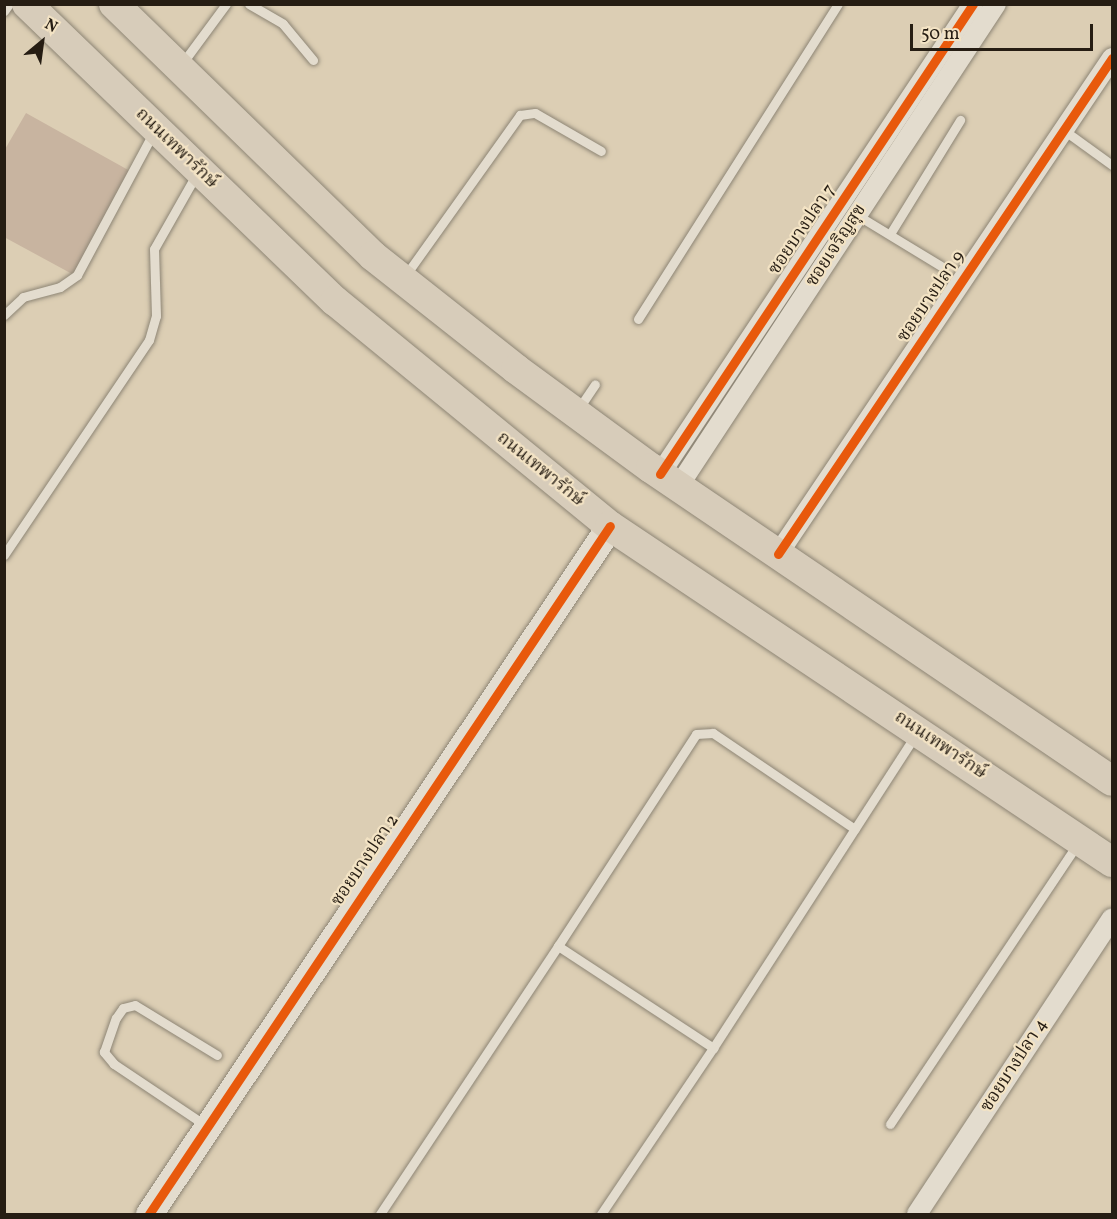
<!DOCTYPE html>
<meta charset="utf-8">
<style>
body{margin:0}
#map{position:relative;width:1117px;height:1219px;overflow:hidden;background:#dcceb4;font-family:Vollkorn,"Noto Serif Thai",serif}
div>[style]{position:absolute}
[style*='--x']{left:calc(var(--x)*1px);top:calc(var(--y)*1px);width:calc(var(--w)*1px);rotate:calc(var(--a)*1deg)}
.building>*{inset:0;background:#c8b4a0}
.roads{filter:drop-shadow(0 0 2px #8d8575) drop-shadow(0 0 2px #8d8575)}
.lane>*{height:9px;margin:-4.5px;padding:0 4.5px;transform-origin:4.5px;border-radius:4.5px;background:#e3dcce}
.street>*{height:20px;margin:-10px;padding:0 10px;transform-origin:10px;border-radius:10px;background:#e3dcce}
.secondary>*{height:27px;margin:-13.5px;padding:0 13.5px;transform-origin:13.5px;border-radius:13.5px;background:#e3dcce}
.primary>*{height:30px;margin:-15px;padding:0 15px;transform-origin:15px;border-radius:15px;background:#d7ccba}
.cycleway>*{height:9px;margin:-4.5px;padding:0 4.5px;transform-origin:4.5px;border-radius:4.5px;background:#e8590c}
span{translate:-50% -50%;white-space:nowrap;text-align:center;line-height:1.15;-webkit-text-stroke:4.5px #f3e3c4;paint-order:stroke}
.street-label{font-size:18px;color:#261d13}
.frame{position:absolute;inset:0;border:6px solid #261d13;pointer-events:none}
.north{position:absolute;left:12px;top:12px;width:60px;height:60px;-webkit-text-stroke:4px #f3e3c4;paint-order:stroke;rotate:29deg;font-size:16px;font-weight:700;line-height:24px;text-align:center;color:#261d13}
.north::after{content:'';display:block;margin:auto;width:21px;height:27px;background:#261d13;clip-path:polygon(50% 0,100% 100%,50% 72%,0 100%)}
.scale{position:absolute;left:910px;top:24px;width:183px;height:27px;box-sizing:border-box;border:3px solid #261d13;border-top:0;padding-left:8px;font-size:18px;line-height:21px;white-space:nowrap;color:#261d13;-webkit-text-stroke:4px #f3e3c4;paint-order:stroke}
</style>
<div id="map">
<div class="building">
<div style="clip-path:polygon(26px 113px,130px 171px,74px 275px,4px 237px,4px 151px)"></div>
</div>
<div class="roads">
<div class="lane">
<div style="--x:249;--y:4;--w:39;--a:30"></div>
<div style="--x:283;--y:24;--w:47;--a:50.2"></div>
<div style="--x:4;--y:11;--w:9;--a:-54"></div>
<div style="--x:181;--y:65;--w:76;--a:-53.6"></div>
<div style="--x:1065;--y:131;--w:58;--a:35.9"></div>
<div style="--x:857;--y:215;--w:98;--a:31.3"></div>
<div style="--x:890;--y:234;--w:134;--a:-58.4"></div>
<div style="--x:405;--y:276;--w:198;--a:-54.5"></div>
<div style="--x:520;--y:115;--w:15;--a:-8"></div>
<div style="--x:535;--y:113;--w:76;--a:29.9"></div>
<div style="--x:4;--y:315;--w:26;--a:-43"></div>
<div style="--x:23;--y:297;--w:38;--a:-15"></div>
<div style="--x:60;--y:287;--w:21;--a:-35"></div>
<div style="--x:77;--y:275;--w:161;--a:-61.8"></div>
<div style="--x:638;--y:319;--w:373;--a:-57.6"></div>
<div style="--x:577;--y:411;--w:32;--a:-56"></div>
<div style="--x:4;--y:555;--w:259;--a:-56"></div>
<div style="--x:149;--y:340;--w:25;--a:-74"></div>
<div style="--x:156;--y:316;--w:67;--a:-91.7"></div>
<div style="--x:154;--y:249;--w:85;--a:-60.4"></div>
<div style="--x:558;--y:946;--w:253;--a:-56.9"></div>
<div style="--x:696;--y:734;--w:17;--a:-3"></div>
<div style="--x:713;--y:733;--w:171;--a:34.1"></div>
<div style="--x:890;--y:1124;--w:336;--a:-56.2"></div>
<div style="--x:205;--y:1125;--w:110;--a:-146.2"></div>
<div style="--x:114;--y:1064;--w:16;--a:-130"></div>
<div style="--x:104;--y:1052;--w:36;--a:-71"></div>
<div style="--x:116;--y:1018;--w:12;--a:-55"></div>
<div style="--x:123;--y:1008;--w:12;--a:-14"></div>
<div style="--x:135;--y:1005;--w:96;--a:31.4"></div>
<div style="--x:380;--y:1214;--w:322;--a:-56.4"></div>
<div style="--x:558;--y:946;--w:186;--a:33.3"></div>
<div style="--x:713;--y:1048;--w:372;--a:-57.1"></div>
<div style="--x:601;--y:1214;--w:200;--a:-56"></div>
</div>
<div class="street">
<div style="--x:660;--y:474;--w:565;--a:-56.34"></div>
<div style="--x:678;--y:487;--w:578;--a:-56.64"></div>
<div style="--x:778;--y:554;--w:598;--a:-56.04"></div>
<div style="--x:917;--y:1214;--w:354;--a:-56.6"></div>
</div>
<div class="secondary">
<div style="--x:149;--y:1214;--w:828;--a:-56.18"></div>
</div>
<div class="primary">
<div style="--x:27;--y:4;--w:428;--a:44"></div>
<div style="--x:335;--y:301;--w:355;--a:39.3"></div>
<div style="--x:610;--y:526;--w:604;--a:33.8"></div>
<div style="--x:114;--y:4;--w:361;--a:44.2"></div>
<div style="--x:373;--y:256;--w:182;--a:38.3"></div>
<div style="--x:516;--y:369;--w:167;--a:36.3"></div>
<div style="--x:651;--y:468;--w:557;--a:34.17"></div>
</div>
</div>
<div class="cycleway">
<div style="--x:660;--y:474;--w:565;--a:-56.34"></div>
<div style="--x:778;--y:554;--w:598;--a:-56.04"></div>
<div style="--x:149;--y:1214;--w:828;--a:-56.18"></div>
</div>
<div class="street-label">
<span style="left:176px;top:149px;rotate:44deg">ถนนเทพารักษ์</span>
<span style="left:803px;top:230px;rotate:-56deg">ซอยบางปลา 7</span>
<span style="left:837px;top:246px;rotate:-57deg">ซอยเจริญสุข</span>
<span style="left:932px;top:297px;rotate:-56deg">ซอยบางปลา 9</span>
<span style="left:540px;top:470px;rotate:39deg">ถนนเทพารักษ์</span>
<span style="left:940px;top:746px;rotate:34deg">ถนนเทพารักษ์</span>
<span style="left:366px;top:861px;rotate:-56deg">ซอยบางปลา 2</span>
<span style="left:1015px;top:1066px;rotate:-57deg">ซอยบางปลา 4</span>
</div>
<div class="frame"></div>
<div class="north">N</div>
<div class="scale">50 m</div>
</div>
